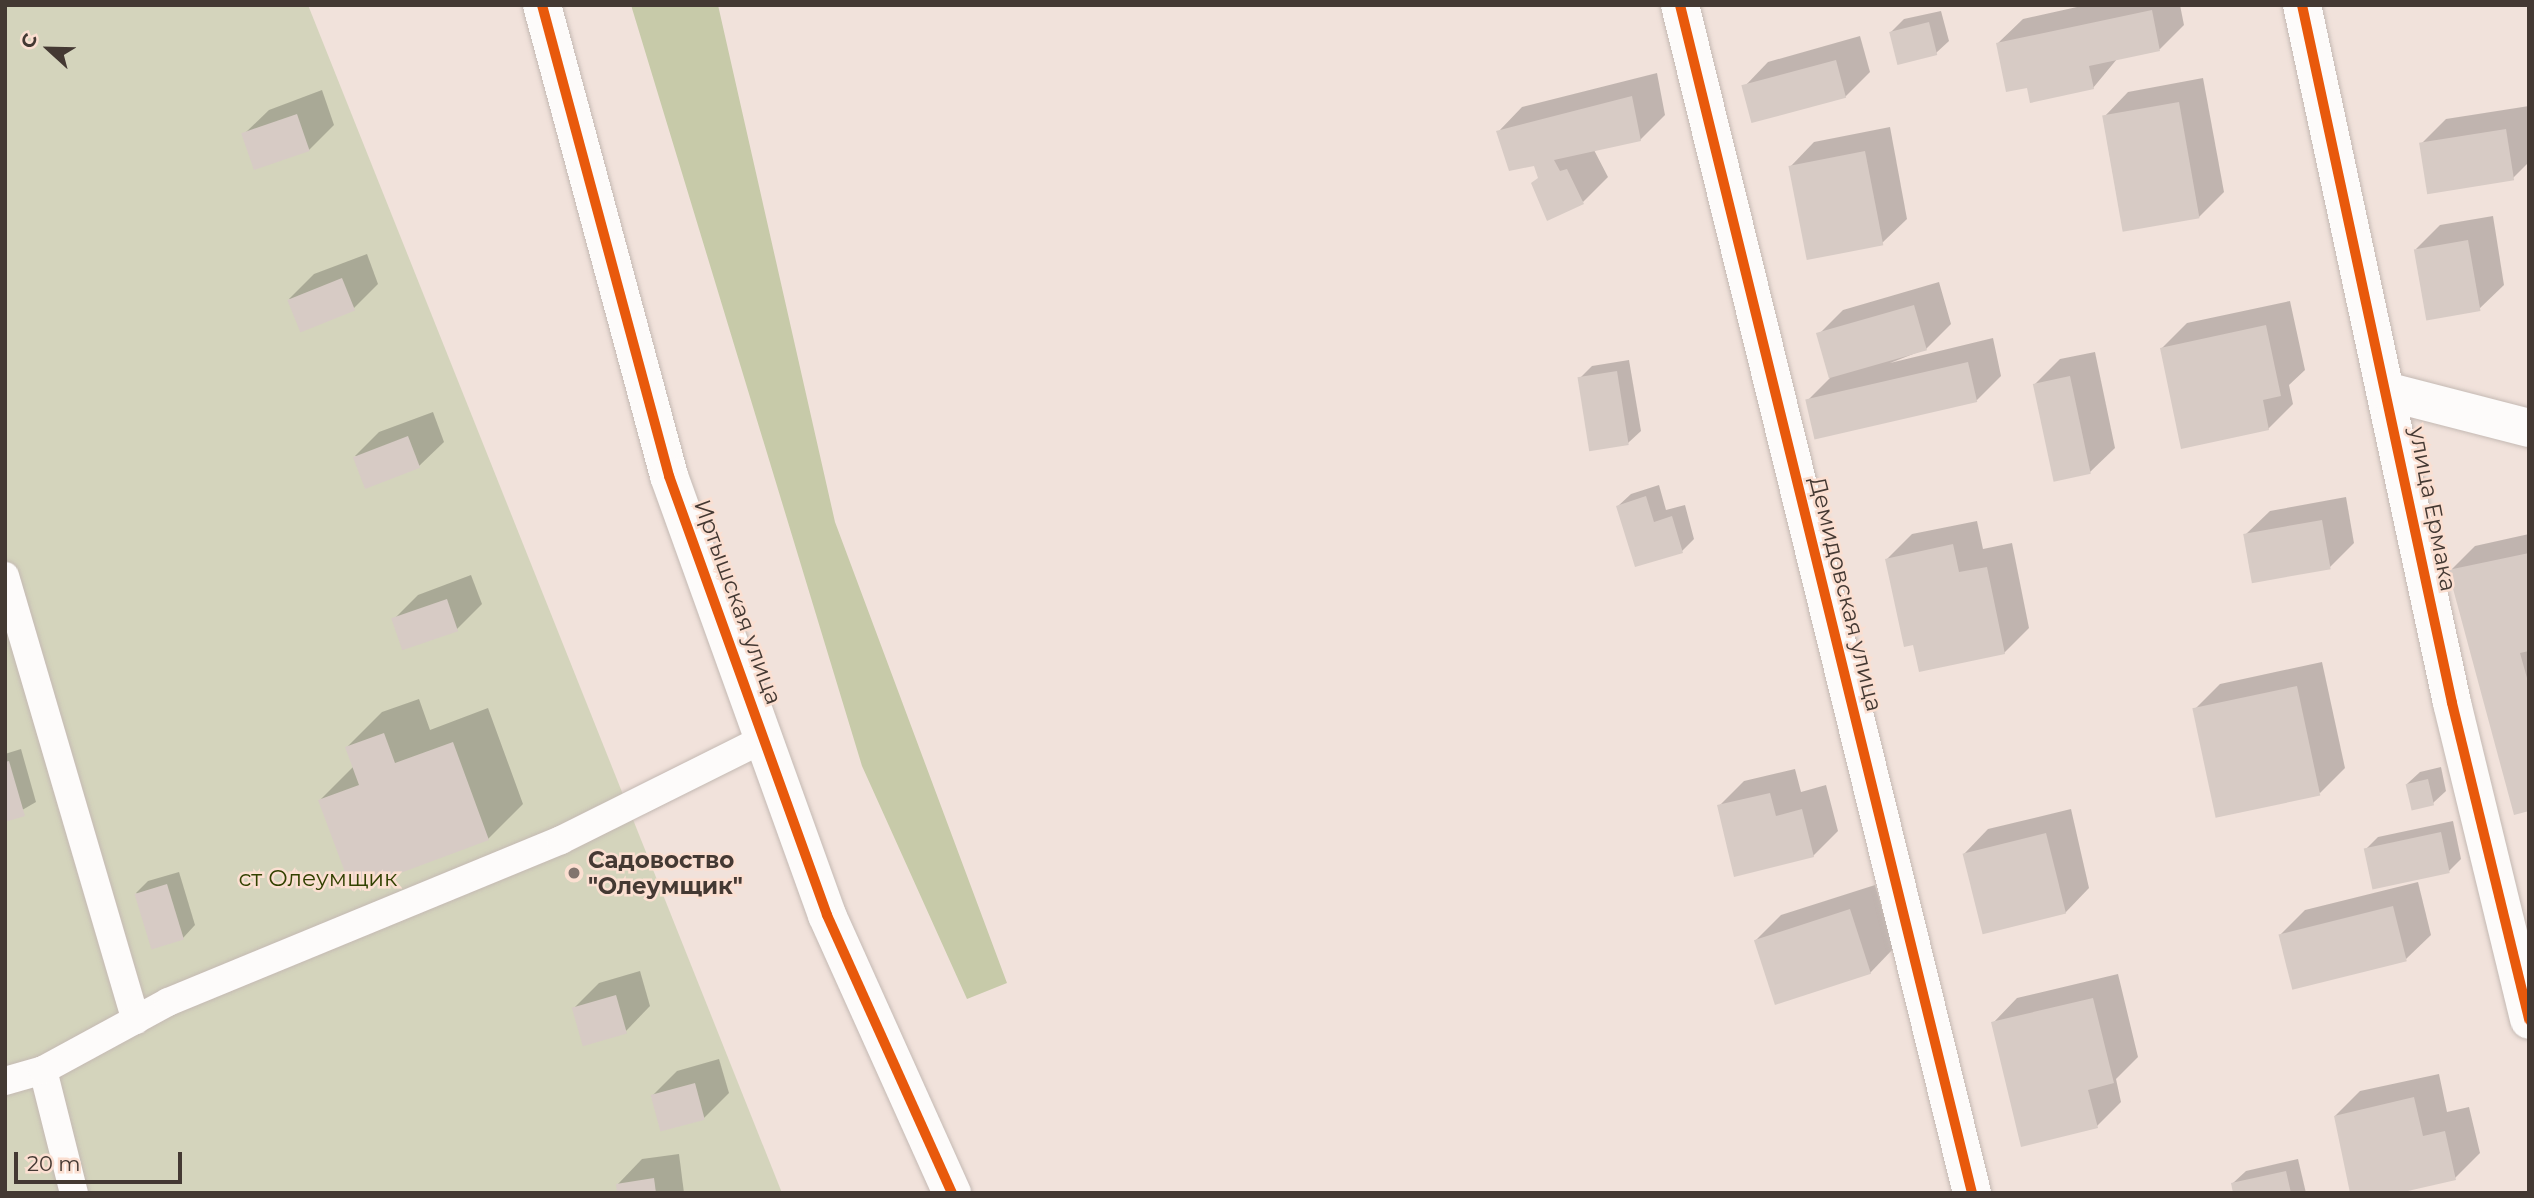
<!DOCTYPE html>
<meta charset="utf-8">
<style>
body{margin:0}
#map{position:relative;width:2534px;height:1198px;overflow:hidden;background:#f1e2db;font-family:Montserrat,sans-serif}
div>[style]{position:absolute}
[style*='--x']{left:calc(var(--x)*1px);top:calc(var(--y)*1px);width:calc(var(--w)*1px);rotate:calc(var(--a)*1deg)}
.green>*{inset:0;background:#d4d4bc}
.forest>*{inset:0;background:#c7caa9}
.shadow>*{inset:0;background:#0003}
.building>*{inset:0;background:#d7cbc5;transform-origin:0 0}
.roads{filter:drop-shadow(0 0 2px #c4b9b3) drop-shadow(0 0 2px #c4b9b3)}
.service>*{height:28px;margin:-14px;padding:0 14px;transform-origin:14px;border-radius:14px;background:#fdfbfa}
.minor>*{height:38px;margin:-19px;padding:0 19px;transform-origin:19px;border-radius:19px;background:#fdfbfa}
.secondary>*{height:38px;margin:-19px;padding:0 19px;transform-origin:19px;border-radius:19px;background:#fdfbfa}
.cycleway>*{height:10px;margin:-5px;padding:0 5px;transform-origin:5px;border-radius:5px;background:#e8590c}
.dots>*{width:19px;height:19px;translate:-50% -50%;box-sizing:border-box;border:4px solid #fbdfd1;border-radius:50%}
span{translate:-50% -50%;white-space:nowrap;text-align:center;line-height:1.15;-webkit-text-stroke:5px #fbdfd1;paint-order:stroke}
.street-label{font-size:23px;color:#443933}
.poi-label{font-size:23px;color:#443933;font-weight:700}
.left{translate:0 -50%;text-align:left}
.park-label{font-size:23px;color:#324100}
.frame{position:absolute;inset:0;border:7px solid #443933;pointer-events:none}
.north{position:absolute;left:14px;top:14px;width:70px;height:70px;-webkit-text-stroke:5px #fbdfd1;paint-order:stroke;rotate:292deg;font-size:19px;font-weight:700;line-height:28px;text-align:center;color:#443933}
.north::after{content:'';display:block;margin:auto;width:24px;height:32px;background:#443933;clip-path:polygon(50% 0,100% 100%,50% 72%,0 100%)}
.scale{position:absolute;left:14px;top:1152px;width:168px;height:32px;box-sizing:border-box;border:4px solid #443933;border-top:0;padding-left:9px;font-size:21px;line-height:24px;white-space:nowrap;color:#443933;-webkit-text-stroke:5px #fbdfd1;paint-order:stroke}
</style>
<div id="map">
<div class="green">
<div style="clip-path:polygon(5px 5px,308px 5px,782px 1193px,5px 1193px)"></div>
</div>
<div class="forest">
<div style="clip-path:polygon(631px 5px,718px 5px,835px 522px,1007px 983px,967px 999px,862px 766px)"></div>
</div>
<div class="shadow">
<div style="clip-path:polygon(2086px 5px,2180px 5px,2184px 25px,2160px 49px,2117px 59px,2093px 88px,1998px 43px,2023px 19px)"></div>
<div style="clip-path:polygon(1941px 11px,1949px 41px,1936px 53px,1891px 32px,1904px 19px)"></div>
<div style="clip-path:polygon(1860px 36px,1870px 72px,1845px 97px,1744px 87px,1768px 62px)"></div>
<div style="clip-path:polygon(1657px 73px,1665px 115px,1640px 140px,1594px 150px,1608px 177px,1583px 202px,1498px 132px,1522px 107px)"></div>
<div style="clip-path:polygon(2203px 78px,2224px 192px,2199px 217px,2104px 117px,2128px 92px)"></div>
<div style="clip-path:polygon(322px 90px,334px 125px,309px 150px,244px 134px,269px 110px)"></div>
<div style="clip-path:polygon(2529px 106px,2529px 162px,2513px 178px,2421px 144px,2446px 119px)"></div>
<div style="clip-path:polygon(1890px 127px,1907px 219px,1882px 243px,1790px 167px,1814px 142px)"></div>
<div style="clip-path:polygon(2493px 216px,2504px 285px,2479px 309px,2416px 249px,2440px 225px)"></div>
<div style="clip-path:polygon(367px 254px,378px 284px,354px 308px,289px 299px,314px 274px)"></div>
<div style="clip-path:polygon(1939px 282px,1951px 324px,1926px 349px,1890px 363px,1993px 338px,2001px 376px,1976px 401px,1807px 401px,1830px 378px,1818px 335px,1843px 310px)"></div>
<div style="clip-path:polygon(2290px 301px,2305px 370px,2289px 385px,2293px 404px,2268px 429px,2162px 348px,2187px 323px)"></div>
<div style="clip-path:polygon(2095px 352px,2115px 448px,2090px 472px,2035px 384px,2060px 359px)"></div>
<div style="clip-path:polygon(1629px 360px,1641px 431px,1628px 443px,1579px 379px,1592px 366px)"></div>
<div style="clip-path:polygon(433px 412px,444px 442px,419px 466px,355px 456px,379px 432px)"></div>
<div style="clip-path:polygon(1659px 485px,1666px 510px,1685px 505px,1694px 539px,1682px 551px,1618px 506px,1631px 494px)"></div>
<div style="clip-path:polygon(2346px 497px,2354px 543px,2330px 567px,2245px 535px,2270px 511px)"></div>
<div style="clip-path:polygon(1977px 521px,1983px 549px,2012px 543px,2029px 628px,2004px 653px,1887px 559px,1912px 534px)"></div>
<div style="clip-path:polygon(2529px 534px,2529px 809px,2450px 571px,2475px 546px)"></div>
<div style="clip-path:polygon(471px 575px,482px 604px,457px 629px,393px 620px,418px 595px)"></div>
<div style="clip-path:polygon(2322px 662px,2345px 768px,2320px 793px,2195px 709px,2220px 684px)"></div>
<div style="clip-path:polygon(419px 699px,430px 730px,488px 708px,523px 804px,488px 839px,320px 800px,354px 766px,347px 747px,382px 712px)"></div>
<div style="clip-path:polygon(21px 749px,36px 802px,5px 820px,5px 754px)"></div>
<div style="clip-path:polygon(2441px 767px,2446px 791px,2433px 803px,2407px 784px,2420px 772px)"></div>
<div style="clip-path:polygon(1795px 769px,1801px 792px,1826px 785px,1838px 831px,1813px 856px,1719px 806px,1744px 781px)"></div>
<div style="clip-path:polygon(2071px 809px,2089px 888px,2065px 913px,1964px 854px,1988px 829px)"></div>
<div style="clip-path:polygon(2453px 821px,2461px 859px,2449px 871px,2366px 849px,2378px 837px)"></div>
<div style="clip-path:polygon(179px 872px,195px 925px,183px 938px,136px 893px,148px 881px)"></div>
<div style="clip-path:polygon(2418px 882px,2431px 935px,2406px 959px,2280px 935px,2305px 910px)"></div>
<div style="clip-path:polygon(1875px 885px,1894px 948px,1870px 973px,1756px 940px,1781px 915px)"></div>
<div style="clip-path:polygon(640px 971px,650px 1006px,626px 1031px,574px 1008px,599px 983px)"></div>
<div style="clip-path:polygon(2118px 974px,2138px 1057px,2116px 1079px,2121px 1102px,2097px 1126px,1993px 1023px,2017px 998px)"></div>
<div style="clip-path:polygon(719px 1059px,729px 1093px,704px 1118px,653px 1095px,677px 1071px)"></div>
<div style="clip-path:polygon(2439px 1074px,2447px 1112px,2469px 1107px,2480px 1153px,2455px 1178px,2335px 1116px,2360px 1091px)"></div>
<div style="clip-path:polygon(679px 1154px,684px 1193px,619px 1193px,618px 1184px,642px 1159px)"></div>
<div style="clip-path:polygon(2298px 1159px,2306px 1193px,2235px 1193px,2233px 1183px,2246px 1171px)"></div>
</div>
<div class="building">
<div style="clip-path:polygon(2152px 10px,2160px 51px,2089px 66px,2094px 89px,2030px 103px,2027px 88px,2006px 92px,1996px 43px)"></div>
<div style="left:1929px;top:22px;width:34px;height:41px;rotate:76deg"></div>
<div style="left:1836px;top:60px;width:39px;height:98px;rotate:75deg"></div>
<div style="clip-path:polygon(1632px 96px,1641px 141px,1554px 160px,1560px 171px,1567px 169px,1584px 204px,1547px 221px,1531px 183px,1538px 178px,1534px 166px,1509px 171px,1496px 131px)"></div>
<div style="left:2179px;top:102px;width:118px;height:78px;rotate:80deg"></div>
<div style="left:297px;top:114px;width:39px;height:59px;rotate:71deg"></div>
<div style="left:2506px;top:129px;width:52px;height:88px;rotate:81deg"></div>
<div style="left:1865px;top:151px;width:96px;height:78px;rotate:79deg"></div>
<div style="left:2468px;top:240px;width:72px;height:55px;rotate:80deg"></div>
<div style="left:342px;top:278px;width:35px;height:59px;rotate:68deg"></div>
<div style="left:1914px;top:305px;width:47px;height:102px;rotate:74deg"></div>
<div style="clip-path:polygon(2266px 325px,2281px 396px,2263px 400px,2269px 430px,2181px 449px,2160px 348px)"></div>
<div style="left:1968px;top:362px;width:41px;height:167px;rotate:77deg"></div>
<div style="left:1617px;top:371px;width:75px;height:40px;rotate:81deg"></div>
<div style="left:2070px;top:376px;width:100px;height:38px;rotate:78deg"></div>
<div style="left:408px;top:436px;width:34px;height:59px;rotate:69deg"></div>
<div style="clip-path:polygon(1646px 496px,1654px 522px,1672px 516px,1683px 553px,1635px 567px,1616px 506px)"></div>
<div style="left:2322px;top:520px;width:50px;height:80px;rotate:80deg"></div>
<div style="clip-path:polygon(1953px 544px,1959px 572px,1987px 567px,2005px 654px,1919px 672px,1913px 645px,1904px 647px,1885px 559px)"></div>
<div style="clip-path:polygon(2529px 553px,2529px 651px,2520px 653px,2529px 685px,2529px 811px,2514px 815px,2448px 570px)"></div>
<div style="left:447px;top:599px;width:34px;height:59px;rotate:71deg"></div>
<div style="left:2297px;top:686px;width:112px;height:107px;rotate:78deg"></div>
<div style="clip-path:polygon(384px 733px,395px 763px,453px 742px,489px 840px,352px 891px,318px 800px,359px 785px,345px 747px)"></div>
<div style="clip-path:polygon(9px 761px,25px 816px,5px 822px,5px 762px)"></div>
<div style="left:2428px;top:779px;width:27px;height:23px;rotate:77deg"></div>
<div style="clip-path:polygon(1770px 793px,1776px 816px,1802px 809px,1814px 857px,1734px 877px,1717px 805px)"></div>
<div style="left:2441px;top:832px;width:42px;height:79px;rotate:78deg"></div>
<div style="left:2046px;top:833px;width:83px;height:86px;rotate:76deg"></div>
<div style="left:167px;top:884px;width:58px;height:34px;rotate:73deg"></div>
<div style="left:2393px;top:906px;width:57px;height:118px;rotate:76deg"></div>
<div style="left:1850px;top:909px;width:68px;height:101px;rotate:72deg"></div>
<div style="left:616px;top:995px;width:40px;height:46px;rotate:74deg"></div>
<div style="clip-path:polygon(2093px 998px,2114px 1083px,2088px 1090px,2098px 1128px,2021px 1147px,1991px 1022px)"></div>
<div style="left:695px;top:1083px;width:38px;height:46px;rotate:75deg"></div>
<div style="clip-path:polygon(2414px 1097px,2423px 1136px,2445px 1131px,2456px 1180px,2399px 1193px,2350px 1193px,2334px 1116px)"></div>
<div style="clip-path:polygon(2286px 1171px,2291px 1193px,2233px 1193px,2231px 1183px)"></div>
<div style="clip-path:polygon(654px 1178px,656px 1193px,617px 1193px,616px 1184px)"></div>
</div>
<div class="roads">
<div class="service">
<div style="--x:5;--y:576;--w:463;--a:73.6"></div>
<div style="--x:43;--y:1070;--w:127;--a:75.9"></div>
<div style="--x:5;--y:1081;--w:40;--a:-16"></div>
<div style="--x:43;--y:1070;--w:142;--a:-28.5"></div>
<div style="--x:168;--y:1002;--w:425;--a:-22.4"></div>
<div style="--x:561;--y:840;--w:229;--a:-26.5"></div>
</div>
<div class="minor">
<div style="--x:1680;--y:5;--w:1223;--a:76.19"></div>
<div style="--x:2302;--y:5;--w:714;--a:77.87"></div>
<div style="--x:2452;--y:703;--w:326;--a:76.3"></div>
<div style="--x:2389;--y:392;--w:145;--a:14.4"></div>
</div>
<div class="secondary">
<div style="--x:542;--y:5;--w:488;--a:74.9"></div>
<div style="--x:669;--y:476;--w:467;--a:70.2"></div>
<div style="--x:827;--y:915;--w:305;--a:65.8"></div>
</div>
</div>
<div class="cycleway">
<div style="--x:542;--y:5;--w:488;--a:74.9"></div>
<div style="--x:669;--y:476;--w:467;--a:70.2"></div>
<div style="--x:827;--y:915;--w:305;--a:65.8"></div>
<div style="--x:1680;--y:5;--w:1223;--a:76.19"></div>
<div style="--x:2302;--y:5;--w:714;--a:77.87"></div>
<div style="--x:2452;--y:703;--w:326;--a:76.3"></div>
</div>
<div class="dots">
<div style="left:574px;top:873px;background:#81746e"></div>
</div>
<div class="street-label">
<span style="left:2433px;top:509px;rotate:79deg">улица Ермака</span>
<span style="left:1846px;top:594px;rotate:76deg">Демидовская улица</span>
<span style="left:738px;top:602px;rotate:70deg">Иртышская улица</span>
</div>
<div class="poi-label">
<span class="left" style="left:588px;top:873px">Садовоство<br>"Олеумщик"</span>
</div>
<div class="park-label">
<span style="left:318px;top:878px">ст Олеумщик</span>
</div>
<div class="frame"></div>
<div class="north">С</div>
<div class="scale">20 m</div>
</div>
